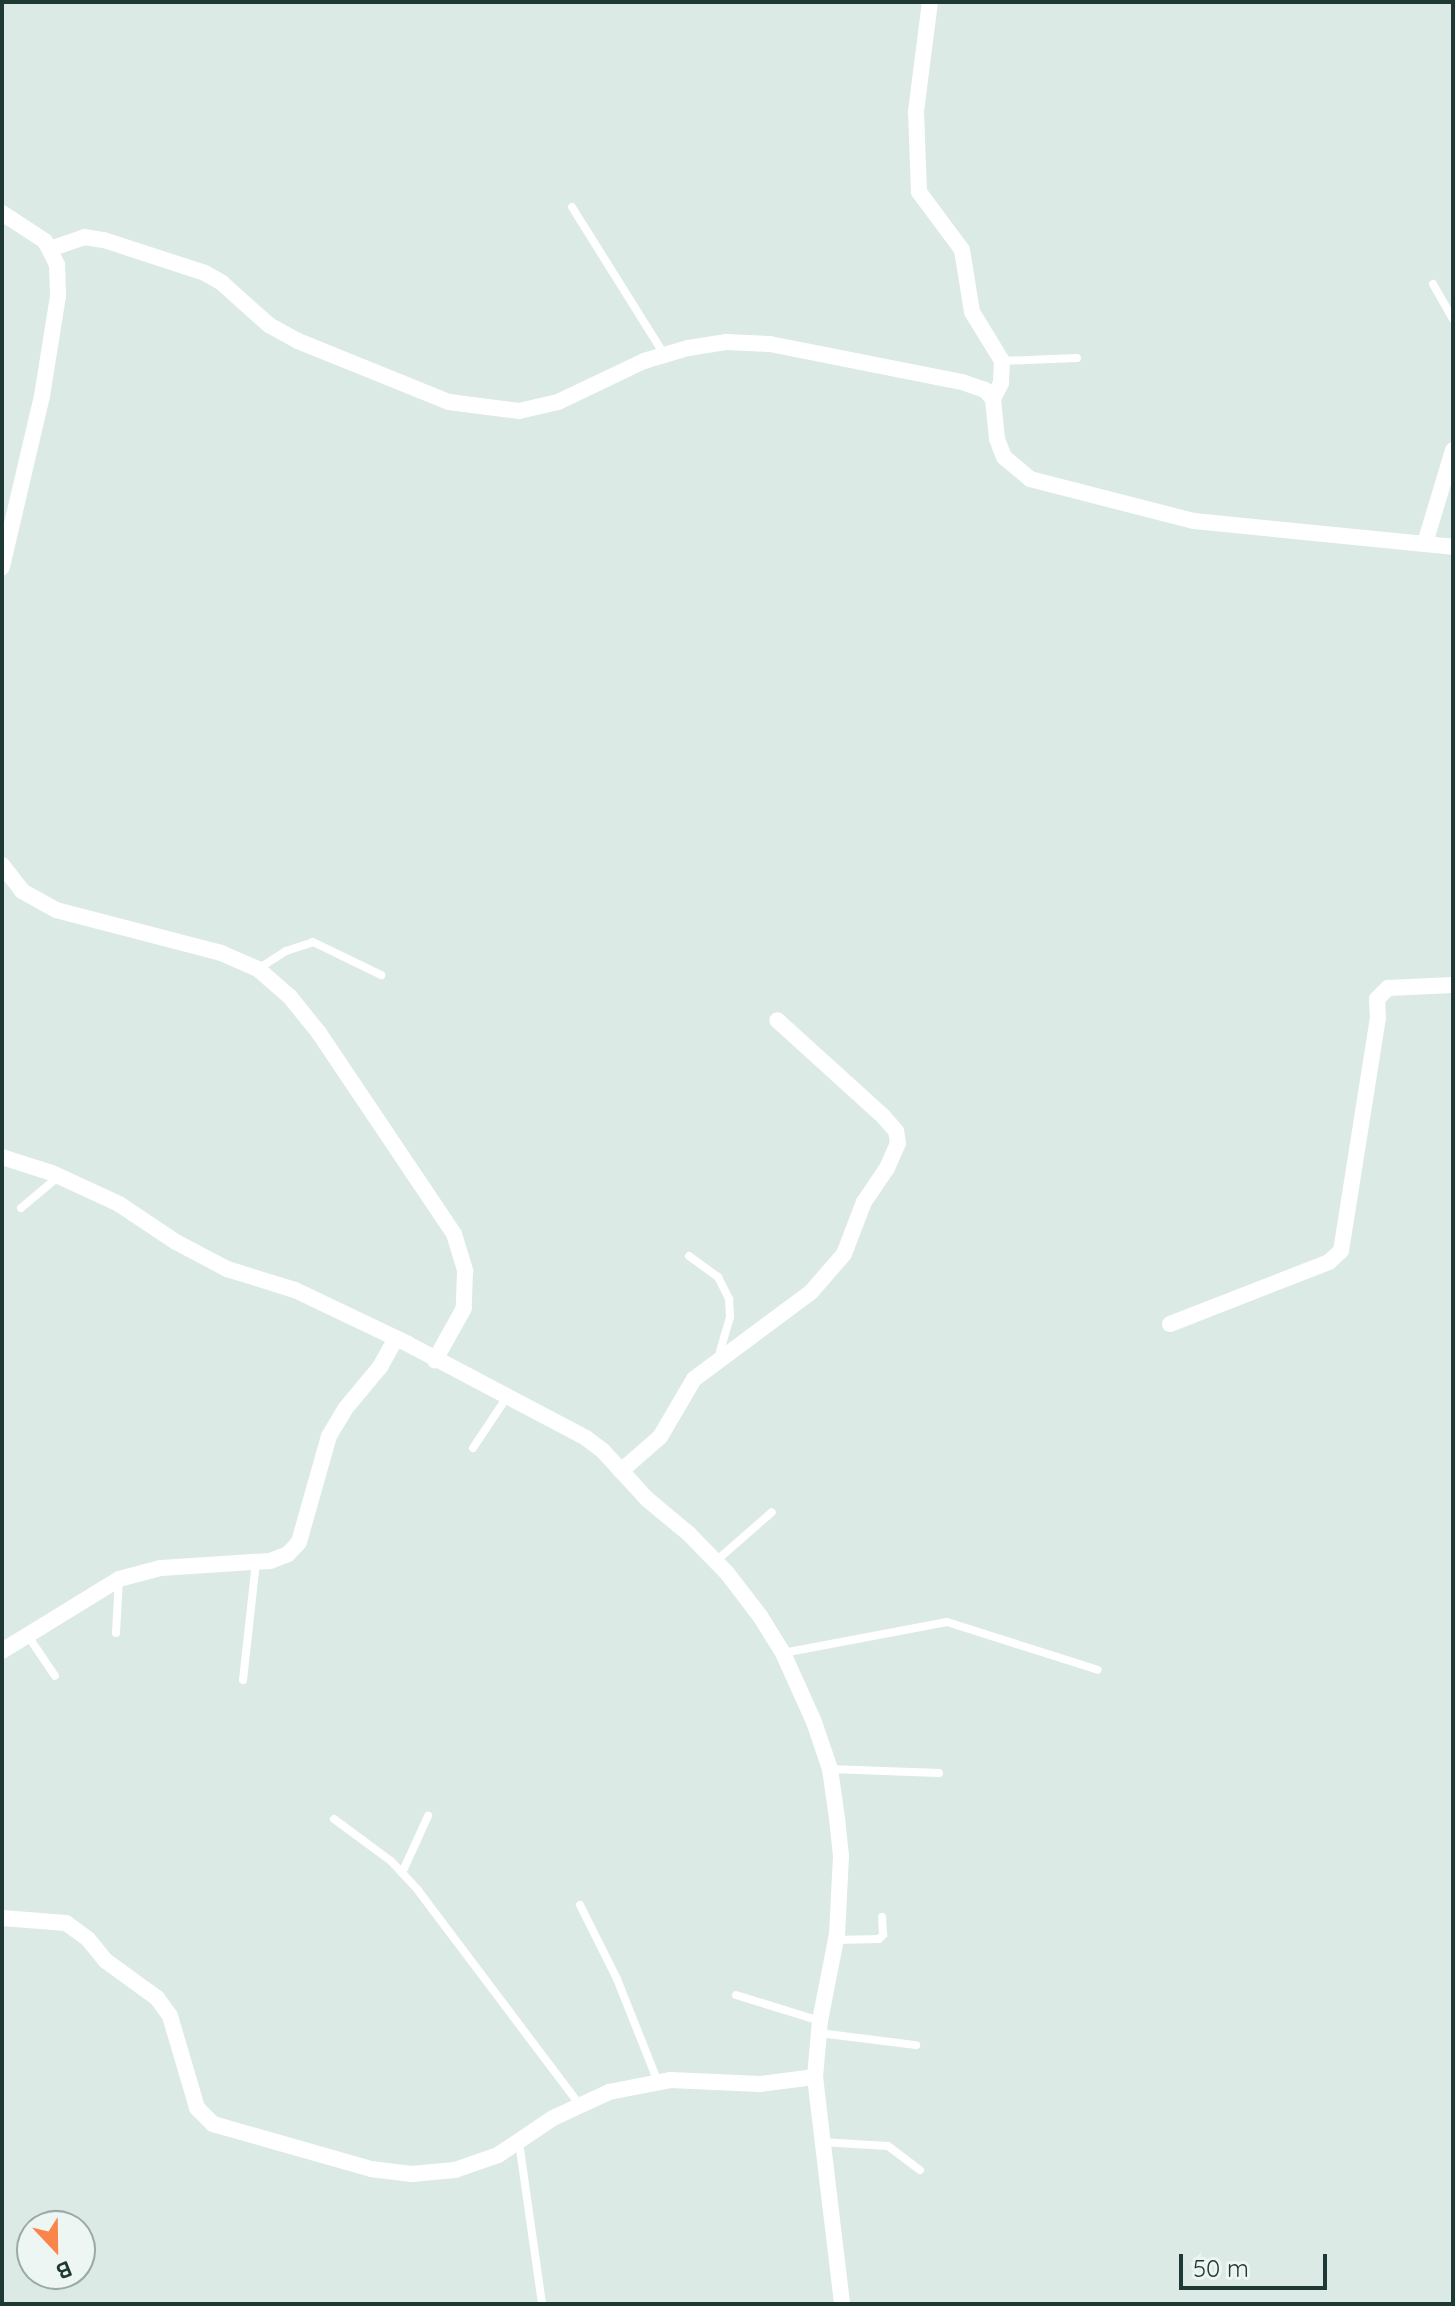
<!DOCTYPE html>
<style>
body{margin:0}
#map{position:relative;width:1455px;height:2306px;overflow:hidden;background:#dceae5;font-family:Quicksand,sans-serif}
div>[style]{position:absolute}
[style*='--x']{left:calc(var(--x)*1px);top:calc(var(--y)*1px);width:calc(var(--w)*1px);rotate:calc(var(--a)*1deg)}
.service>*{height:8px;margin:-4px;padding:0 4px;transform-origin:4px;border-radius:4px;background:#fff}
.minor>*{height:16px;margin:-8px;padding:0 8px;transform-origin:8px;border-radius:8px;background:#fff}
span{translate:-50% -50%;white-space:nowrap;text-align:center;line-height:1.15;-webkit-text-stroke:7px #edf6f2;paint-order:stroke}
.frame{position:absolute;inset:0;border:4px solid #1e3934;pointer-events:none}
.north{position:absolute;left:16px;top:2210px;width:80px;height:80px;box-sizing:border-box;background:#edf6f2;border:2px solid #9aaaa6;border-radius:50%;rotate:158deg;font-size:22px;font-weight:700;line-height:32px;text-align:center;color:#1e3934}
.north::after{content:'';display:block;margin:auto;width:28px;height:36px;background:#f9854b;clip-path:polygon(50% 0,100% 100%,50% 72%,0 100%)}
.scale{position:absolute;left:1179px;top:2254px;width:148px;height:36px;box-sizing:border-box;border:4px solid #1e3934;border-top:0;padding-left:10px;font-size:24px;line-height:28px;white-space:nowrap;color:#1e3934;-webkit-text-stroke:6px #edf6f2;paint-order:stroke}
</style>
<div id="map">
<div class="service">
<div style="--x:572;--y:207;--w:173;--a:58"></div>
<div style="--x:1433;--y:284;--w:40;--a:60.3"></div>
<div style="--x:1002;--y:361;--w:75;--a:-2.3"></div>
<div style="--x:258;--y:969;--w:33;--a:-33"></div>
<div style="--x:286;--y:951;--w:28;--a:-18"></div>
<div style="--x:313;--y:942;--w:76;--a:25.9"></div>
<div style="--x:21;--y:1208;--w:48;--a:-40"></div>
<div style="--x:689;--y:1256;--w:36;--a:36"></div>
<div style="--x:718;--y:1277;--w:25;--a:63"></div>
<div style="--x:729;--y:1299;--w:18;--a:87"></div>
<div style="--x:730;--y:1317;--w:43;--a:106.3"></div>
<div style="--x:473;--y:1448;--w:61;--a:-56.3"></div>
<div style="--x:716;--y:1561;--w:74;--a:-41.2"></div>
<div style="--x:116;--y:1633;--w:53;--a:-86.8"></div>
<div style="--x:28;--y:1636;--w:48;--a:56"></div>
<div style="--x:783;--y:1653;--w:167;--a:-10.7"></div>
<div style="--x:947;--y:1622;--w:158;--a:17.6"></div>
<div style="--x:243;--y:1680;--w:119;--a:-83.7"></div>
<div style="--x:830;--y:1769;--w:109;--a:2.1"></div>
<div style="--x:334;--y:1819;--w:71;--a:36.4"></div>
<div style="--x:391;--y:1861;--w:38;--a:47"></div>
<div style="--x:417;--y:1889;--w:271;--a:53"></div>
<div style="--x:402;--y:1873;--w:63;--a:-65.5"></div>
<div style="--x:580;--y:1905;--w:83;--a:63.4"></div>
<div style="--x:617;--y:1979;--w:111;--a:68.3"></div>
<div style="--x:837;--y:1940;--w:42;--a:-1.4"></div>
<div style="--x:879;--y:1939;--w:6;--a:-45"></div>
<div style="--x:883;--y:1935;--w:18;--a:-93"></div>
<div style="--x:736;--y:1995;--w:88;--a:17.2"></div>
<div style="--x:819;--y:2033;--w:98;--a:7.1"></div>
<div style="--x:519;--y:2142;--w:164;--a:81.9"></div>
<div style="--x:821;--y:2142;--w:67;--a:3.4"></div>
<div style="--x:888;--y:2146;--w:40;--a:37"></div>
</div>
<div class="minor">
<div style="--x:930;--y:2;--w:110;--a:97.3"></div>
<div style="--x:916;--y:111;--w:81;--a:87.9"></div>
<div style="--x:919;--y:192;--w:72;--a:53.4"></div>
<div style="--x:962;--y:250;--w:63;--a:80.8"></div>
<div style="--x:972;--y:312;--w:57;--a:58.5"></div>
<div style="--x:1002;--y:361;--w:22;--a:93"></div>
<div style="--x:1001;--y:383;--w:18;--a:117"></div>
<div style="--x:2;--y:213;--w:51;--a:33.1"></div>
<div style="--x:45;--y:241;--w:27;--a:63"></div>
<div style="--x:57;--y:265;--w:31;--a:88"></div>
<div style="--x:58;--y:296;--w:101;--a:99.1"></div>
<div style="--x:42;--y:396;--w:176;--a:103.2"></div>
<div style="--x:50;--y:249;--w:36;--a:-19"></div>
<div style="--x:84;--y:237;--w:20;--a:9"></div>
<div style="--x:104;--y:240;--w:106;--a:18.1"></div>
<div style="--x:205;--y:273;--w:20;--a:30"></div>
<div style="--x:222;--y:283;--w:63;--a:41.8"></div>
<div style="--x:269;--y:325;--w:33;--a:29"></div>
<div style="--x:298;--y:341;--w:163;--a:22"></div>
<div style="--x:449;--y:402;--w:71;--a:7.3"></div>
<div style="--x:519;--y:411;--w:40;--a:-13"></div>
<div style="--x:558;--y:402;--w:95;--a:-25.5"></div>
<div style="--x:644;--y:361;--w:46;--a:-16.5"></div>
<div style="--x:688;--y:348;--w:38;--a:-9"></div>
<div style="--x:726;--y:342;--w:44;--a:2.6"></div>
<div style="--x:770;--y:344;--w:196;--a:11.2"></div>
<div style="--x:962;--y:382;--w:24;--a:19"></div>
<div style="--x:985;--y:390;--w:12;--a:48"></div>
<div style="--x:993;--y:399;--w:40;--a:84.3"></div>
<div style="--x:997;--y:439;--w:19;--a:69"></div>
<div style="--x:1004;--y:457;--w:34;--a:40"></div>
<div style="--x:1030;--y:479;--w:169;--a:14.4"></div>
<div style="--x:1194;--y:521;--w:260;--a:5.7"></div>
<div style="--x:1425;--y:543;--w:97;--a:-73.2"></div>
<div style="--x:2;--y:865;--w:33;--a:52"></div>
<div style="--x:22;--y:891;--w:39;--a:29"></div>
<div style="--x:56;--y:910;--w:171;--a:14.6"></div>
<div style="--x:221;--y:953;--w:40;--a:23.4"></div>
<div style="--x:258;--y:969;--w:43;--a:41.2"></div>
<div style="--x:290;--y:997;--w:46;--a:51.1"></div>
<div style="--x:319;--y:1033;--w:242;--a:56.1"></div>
<div style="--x:454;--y:1234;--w:39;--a:73"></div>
<div style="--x:465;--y:1271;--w:37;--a:92"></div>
<div style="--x:464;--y:1308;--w:60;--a:119.1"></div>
<div style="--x:2;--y:1157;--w:52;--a:17.7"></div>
<div style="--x:52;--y:1173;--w:74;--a:24.8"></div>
<div style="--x:119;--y:1204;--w:69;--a:33.7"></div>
<div style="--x:176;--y:1242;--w:58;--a:27.9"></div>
<div style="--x:227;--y:1269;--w:71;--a:17.2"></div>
<div style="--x:295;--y:1290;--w:125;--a:25.5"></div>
<div style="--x:408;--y:1344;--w:201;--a:27.8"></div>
<div style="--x:586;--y:1438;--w:21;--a:37"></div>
<div style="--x:603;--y:1451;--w:65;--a:47.5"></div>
<div style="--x:647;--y:1499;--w:55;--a:39.8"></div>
<div style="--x:689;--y:1534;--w:54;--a:45.7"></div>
<div style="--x:727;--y:1573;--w:54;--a:52.5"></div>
<div style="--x:760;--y:1616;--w:44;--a:58.1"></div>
<div style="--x:783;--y:1653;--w:76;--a:65.8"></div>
<div style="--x:814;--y:1722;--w:50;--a:71.2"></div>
<div style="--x:830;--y:1769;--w:49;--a:81.9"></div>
<div style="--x:837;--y:1818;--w:38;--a:84"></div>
<div style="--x:841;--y:1856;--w:78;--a:92.9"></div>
<div style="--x:837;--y:1934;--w:89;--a:101.1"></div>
<div style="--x:820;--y:2021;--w:56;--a:95.1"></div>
<div style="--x:815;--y:2077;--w:229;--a:83.2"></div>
<div style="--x:1170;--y:1324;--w:171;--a:-21.3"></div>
<div style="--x:1329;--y:1262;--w:16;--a:-43"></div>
<div style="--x:1341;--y:1251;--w:236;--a:-81"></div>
<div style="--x:1378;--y:1018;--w:19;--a:-93"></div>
<div style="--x:1377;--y:999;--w:16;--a:-45"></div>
<div style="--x:1388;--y:988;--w:65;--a:-2.6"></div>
<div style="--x:621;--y:1471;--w:52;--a:-41.1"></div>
<div style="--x:660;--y:1437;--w:67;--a:-59.6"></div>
<div style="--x:694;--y:1379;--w:146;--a:-36.6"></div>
<div style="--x:811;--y:1292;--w:50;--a:-49"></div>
<div style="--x:844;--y:1254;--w:56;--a:-69"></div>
<div style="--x:864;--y:1202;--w:41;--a:-55.9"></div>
<div style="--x:887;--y:1168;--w:27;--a:-66"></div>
<div style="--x:898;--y:1143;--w:12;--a:-99"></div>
<div style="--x:896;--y:1131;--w:18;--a:-131"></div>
<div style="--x:884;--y:1117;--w:144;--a:-137.8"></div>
<div style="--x:2;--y:1651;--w:137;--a:-31.6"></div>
<div style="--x:119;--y:1579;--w:43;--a:-14.7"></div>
<div style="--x:161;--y:1568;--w:109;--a:-3.7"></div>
<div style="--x:270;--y:1561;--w:19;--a:-21"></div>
<div style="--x:288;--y:1554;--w:16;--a:-47"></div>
<div style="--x:299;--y:1542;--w:110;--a:-74.2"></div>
<div style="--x:329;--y:1436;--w:31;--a:-59"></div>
<div style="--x:345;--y:1409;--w:55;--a:-50.2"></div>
<div style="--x:380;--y:1367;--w:33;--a:-61"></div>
<div style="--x:2;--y:1918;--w:64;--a:4.5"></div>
<div style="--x:66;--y:1923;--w:27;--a:36"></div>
<div style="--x:88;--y:1939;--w:28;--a:51"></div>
<div style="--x:106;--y:1961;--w:63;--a:36"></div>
<div style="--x:157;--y:1998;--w:22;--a:54"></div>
<div style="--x:170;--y:2016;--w:96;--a:73.6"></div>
<div style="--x:197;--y:2108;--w:23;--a:45"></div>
<div style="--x:213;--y:2124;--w:164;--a:15.9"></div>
<div style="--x:371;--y:2169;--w:41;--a:7"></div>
<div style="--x:412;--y:2174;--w:43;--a:-5.3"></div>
<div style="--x:455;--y:2170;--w:46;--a:-19.2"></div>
<div style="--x:498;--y:2155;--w:66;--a:-33.9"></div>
<div style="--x:553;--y:2118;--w:62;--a:-24.9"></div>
<div style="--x:609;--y:2092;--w:62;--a:-11.1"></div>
<div style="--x:670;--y:2080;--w:90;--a:2.5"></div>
<div style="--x:760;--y:2084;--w:55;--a:-7.3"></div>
</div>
<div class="frame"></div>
<div class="north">B</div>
<div class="scale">50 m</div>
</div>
